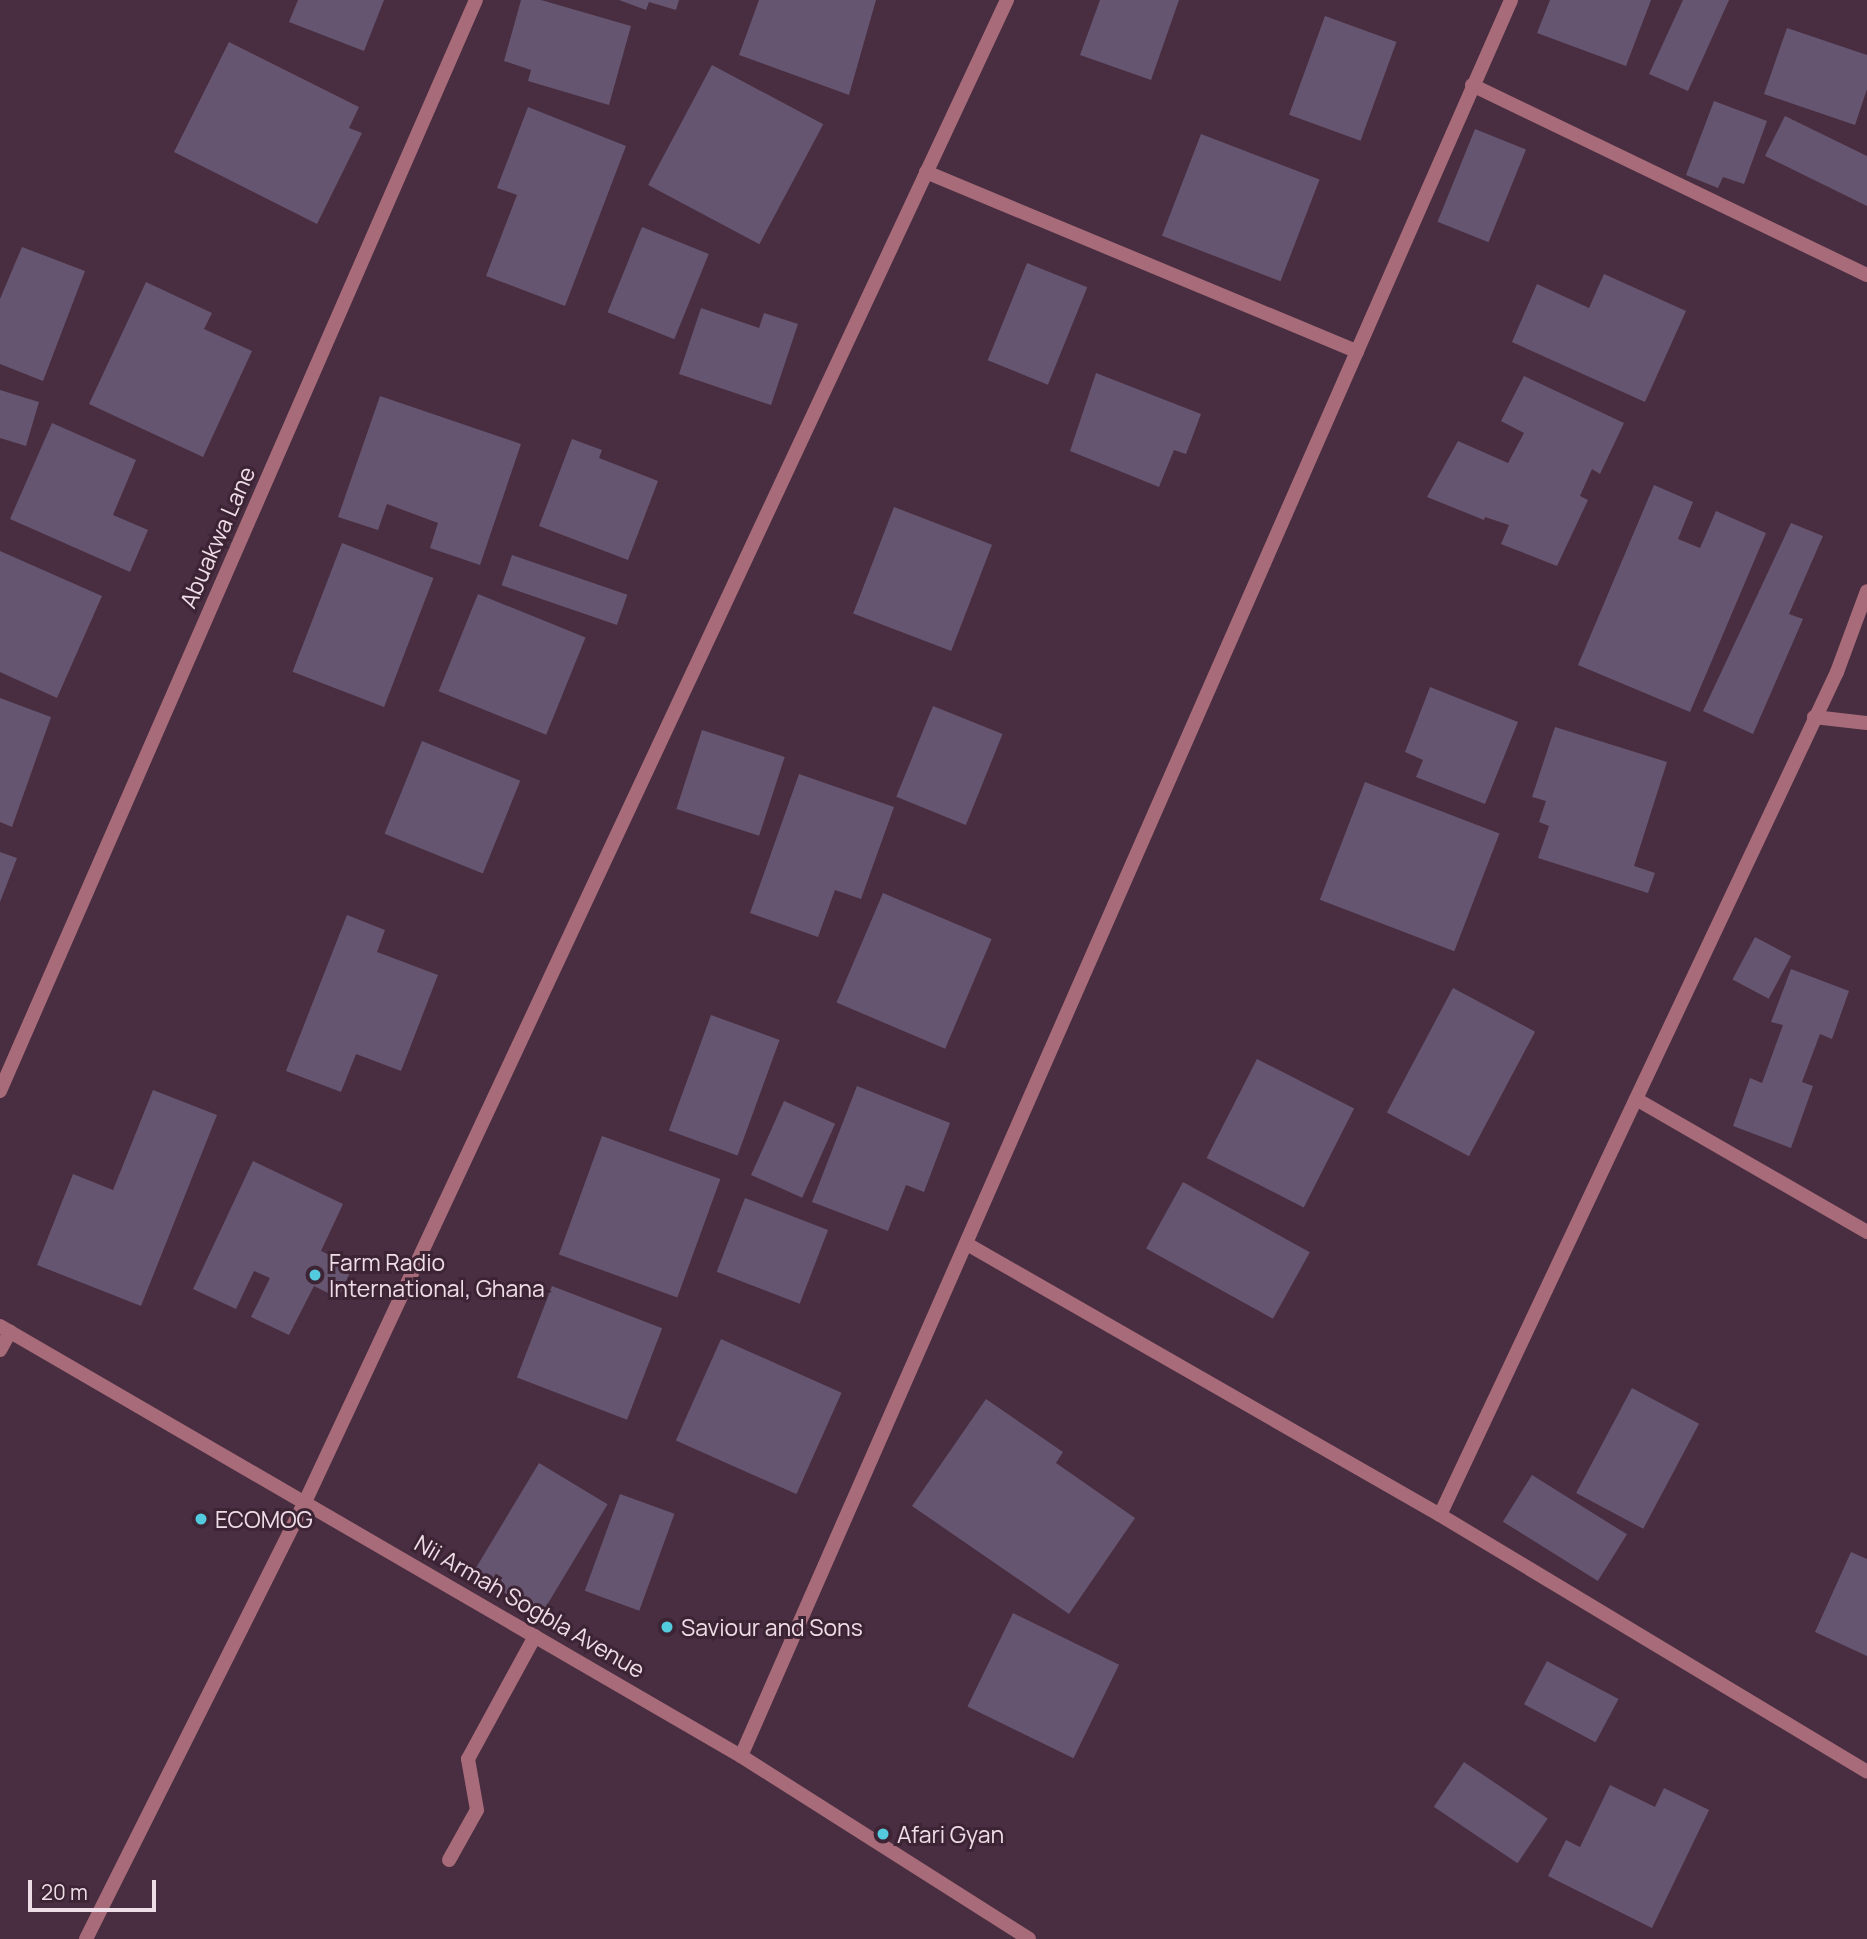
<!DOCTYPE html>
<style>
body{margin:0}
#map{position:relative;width:1867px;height:1939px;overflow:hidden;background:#482e40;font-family:Manrope,sans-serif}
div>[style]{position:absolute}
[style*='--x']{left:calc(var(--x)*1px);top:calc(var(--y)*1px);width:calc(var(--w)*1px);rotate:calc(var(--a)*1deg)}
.building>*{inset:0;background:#665570;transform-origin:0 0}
.lane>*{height:14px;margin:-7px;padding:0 7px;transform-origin:7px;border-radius:7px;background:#a86b79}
.street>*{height:14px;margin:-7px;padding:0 7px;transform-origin:7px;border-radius:7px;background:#a86b79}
.dots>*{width:19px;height:19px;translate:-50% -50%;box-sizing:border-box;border:4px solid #3d2435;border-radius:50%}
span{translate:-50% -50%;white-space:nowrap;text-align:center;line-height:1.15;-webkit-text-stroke:6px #3d2435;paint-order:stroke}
.street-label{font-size:23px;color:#eedde7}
.poi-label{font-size:23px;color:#eedde7}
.left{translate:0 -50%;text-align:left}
.scale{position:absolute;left:28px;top:1880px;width:128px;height:32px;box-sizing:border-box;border:4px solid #eedde7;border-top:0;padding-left:9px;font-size:21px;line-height:24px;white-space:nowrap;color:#eedde7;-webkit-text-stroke:5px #3d2435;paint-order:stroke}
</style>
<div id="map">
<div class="building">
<div style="clip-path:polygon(298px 0,384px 0,364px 51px,289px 22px)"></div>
<div style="clip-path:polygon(521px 0,541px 0,631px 26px,609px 105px,528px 81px,531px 70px,504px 61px)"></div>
<div style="clip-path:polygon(619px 0,679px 0,676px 10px,649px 2px,646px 10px)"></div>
<div style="clip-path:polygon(759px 0,876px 0,849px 95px,739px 55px)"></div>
<div style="clip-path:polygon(1100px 0,1179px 0,1151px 80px,1080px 55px)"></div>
<div style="clip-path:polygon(1550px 0,1651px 0,1626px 66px,1537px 33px)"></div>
<div style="clip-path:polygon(1683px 0,1729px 0,1688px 91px,1649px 74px)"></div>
<div style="left:1325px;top:16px;width:76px;height:105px;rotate:20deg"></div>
<div style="clip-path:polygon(1787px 28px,1867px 55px,1867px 89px,1855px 125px,1764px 94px)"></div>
<div style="clip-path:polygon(229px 42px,359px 107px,349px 128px,362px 133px,317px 224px,174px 152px)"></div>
<div style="left:712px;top:65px;width:126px;height:136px;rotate:28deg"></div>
<div style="clip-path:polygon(1714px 101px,1767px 121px,1744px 184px,1723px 177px,1718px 188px,1686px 175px)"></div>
<div style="clip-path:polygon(528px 107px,626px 146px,565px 306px,486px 276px,517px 195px,497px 188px)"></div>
<div style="clip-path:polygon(1785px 116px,1867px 156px,1867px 206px,1765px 156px)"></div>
<div style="left:1475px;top:129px;width:55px;height:100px;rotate:22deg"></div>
<div style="left:1201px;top:134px;width:127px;height:109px;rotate:21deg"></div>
<div style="left:642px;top:227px;width:72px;height:92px;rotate:22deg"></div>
<div style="clip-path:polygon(22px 247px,85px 271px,43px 381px,0 364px,0 299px)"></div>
<div style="left:1027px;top:263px;width:65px;height:105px;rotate:22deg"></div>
<div style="clip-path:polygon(1604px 274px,1686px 311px,1645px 402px,1512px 342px,1537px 284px,1589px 308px)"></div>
<div style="clip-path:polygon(146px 282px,212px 313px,204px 329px,252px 351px,203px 457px,89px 404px)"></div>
<div style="clip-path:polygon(701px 308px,759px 328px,764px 313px,798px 324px,771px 405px,679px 374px)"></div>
<div style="clip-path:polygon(1096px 373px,1201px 414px,1186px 454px,1174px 450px,1159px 487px,1070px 451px)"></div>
<div style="clip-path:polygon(1524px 376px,1624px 423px,1600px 474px,1592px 469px,1580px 496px,1588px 500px,1557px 566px,1501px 544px,1509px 525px,1485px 517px,1484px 520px,1427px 497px,1458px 441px,1508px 463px,1524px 433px,1501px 421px)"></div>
<div style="clip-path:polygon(0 390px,39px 402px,26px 446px,0 438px)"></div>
<div style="clip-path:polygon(380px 396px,521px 444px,480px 565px,430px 548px,438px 523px,387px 504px,378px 530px,338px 517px)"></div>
<div style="clip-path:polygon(52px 423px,136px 460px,113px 515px,148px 530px,130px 572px,10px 519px)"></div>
<div style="clip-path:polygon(572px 439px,602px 450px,599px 458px,658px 481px,628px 560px,539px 526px)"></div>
<div style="clip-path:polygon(1654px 485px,1693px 502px,1678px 539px,1700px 548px,1716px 511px,1766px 533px,1690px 712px,1578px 665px)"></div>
<div style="left:894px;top:507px;width:105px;height:114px;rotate:21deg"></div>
<div style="clip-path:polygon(1791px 523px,1823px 536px,1789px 614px,1803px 619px,1753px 734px,1703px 711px)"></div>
<div style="left:342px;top:543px;width:98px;height:138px;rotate:21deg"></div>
<div style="clip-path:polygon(0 551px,102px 596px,57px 698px,0 672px)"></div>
<div style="left:512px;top:555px;width:122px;height:32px;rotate:19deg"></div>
<div style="left:478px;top:594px;width:116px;height:105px;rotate:22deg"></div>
<div style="clip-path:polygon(1430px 687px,1518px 722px,1485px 804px,1416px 777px,1423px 760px,1405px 752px)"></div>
<div style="clip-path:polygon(0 698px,51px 717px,12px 827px,0 822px)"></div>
<div style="left:933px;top:706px;width:75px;height:98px;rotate:22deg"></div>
<div style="clip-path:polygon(1555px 727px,1667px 762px,1634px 866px,1655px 873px,1648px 893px,1538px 858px,1549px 826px,1539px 822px,1546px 801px,1532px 797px)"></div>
<div style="left:702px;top:730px;width:87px;height:83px;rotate:18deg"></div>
<div style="left:422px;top:741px;width:106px;height:100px;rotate:22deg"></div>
<div style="clip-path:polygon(799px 774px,894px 807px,861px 899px,835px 890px,818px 937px,750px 913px)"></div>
<div style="left:1365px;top:782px;width:144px;height:126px;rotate:21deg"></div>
<div style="clip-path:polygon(0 852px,17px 858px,0 902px)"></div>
<div style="left:883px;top:893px;width:118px;height:119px;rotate:23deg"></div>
<div style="clip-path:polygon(347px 915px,385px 930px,377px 952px,438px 975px,401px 1071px,356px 1054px,341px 1092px,286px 1071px)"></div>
<div style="left:1755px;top:937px;width:41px;height:48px;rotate:28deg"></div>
<div style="clip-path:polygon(1791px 969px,1849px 991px,1832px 1039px,1820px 1034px,1802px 1082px,1813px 1086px,1791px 1148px,1733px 1126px,1750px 1078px,1762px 1083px,1783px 1025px,1771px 1022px)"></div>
<div style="left:1453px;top:988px;width:93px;height:141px;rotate:28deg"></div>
<div style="left:711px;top:1015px;width:73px;height:123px;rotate:20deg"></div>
<div style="left:1257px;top:1059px;width:109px;height:111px;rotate:27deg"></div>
<div style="clip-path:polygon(857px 1086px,950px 1123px,924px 1192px,906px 1185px,888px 1231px,812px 1202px)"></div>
<div style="clip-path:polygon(153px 1090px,217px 1115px,141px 1306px,37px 1265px,73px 1174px,113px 1190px)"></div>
<div style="left:784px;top:1101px;width:56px;height:81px;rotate:24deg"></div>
<div style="left:602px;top:1136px;width:126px;height:126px;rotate:20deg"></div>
<div style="clip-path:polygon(253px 1161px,343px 1204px,321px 1251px,353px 1266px,338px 1298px,314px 1286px,289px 1335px,251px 1317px,270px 1278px,254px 1271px,236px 1309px,193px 1289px)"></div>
<div style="left:1183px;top:1182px;width:145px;height:76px;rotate:29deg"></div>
<div style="left:745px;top:1198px;width:89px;height:79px;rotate:21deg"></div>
<div style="left:552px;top:1286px;width:118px;height:98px;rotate:21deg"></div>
<div style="left:721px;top:1339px;width:132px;height:111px;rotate:24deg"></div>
<div style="left:1632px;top:1388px;width:76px;height:119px;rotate:28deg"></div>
<div style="clip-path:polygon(986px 1399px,1063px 1452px,1056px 1463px,1135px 1518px,1069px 1614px,912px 1506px)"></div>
<div style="left:539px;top:1463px;width:80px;height:129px;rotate:31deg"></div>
<div style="left:1532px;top:1475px;width:112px;height:55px;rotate:32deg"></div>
<div style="left:620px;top:1494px;width:58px;height:103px;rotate:20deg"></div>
<div style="clip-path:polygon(1851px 1552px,1867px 1559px,1867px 1656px,1815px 1632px)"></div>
<div style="left:1013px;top:1613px;width:118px;height:104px;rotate:26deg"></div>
<div style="left:1547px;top:1661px;width:81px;height:49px;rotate:28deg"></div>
<div style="left:1464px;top:1762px;width:101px;height:54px;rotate:34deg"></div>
<div style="clip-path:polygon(1610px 1785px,1655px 1807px,1664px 1788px,1709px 1810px,1652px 1928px,1548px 1876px,1566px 1840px,1580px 1847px)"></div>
</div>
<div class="lane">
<div style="--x:1814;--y:717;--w:53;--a:6.5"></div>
<div style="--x:449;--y:1860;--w:57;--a:-60.8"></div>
<div style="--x:477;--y:1810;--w:52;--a:-100"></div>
<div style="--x:468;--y:1759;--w:140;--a:-61.4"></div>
</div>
<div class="street">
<div style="--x:1472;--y:85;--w:438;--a:25.7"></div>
<div style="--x:926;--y:172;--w:467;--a:22.6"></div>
<div style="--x:0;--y:1091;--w:1190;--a:-66.43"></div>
<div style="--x:1636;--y:1099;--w:267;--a:29.9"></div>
<div style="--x:967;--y:1244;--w:545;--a:29.81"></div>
<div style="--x:1440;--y:1515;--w:498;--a:31"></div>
<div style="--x:0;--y:1326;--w:857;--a:30.13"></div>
<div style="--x:741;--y:1756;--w:341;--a:32.4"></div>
<div style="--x:0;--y:1350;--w:21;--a:-61"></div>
<div style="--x:1440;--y:1515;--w:932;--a:-64.78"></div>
<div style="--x:1837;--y:672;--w:86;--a:-69.7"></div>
<div style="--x:741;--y:1756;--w:1917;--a:-66.32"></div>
<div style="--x:86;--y:1939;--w:489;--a:-63.4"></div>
<div style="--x:305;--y:1502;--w:1658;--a:-64.95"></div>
</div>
<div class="dots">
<div style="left:315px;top:1275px;background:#54cade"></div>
<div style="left:201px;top:1519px;background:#54cade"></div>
<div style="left:667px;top:1627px;background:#54cade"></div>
<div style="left:883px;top:1834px;background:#54cade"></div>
</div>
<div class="street-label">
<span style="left:217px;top:537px;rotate:-66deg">Abuakwa Lane</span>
<span style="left:530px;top:1606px;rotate:30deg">Nii Armah Sogbla Avenue</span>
</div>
<div class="poi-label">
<span class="left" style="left:329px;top:1275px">Farm Radio<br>International, Ghana</span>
<span class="left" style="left:215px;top:1519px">ECOMOG</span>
<span class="left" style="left:681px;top:1627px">Saviour and Sons</span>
<span class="left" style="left:897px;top:1834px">Afari Gyan</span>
</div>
<div class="scale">20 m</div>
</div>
